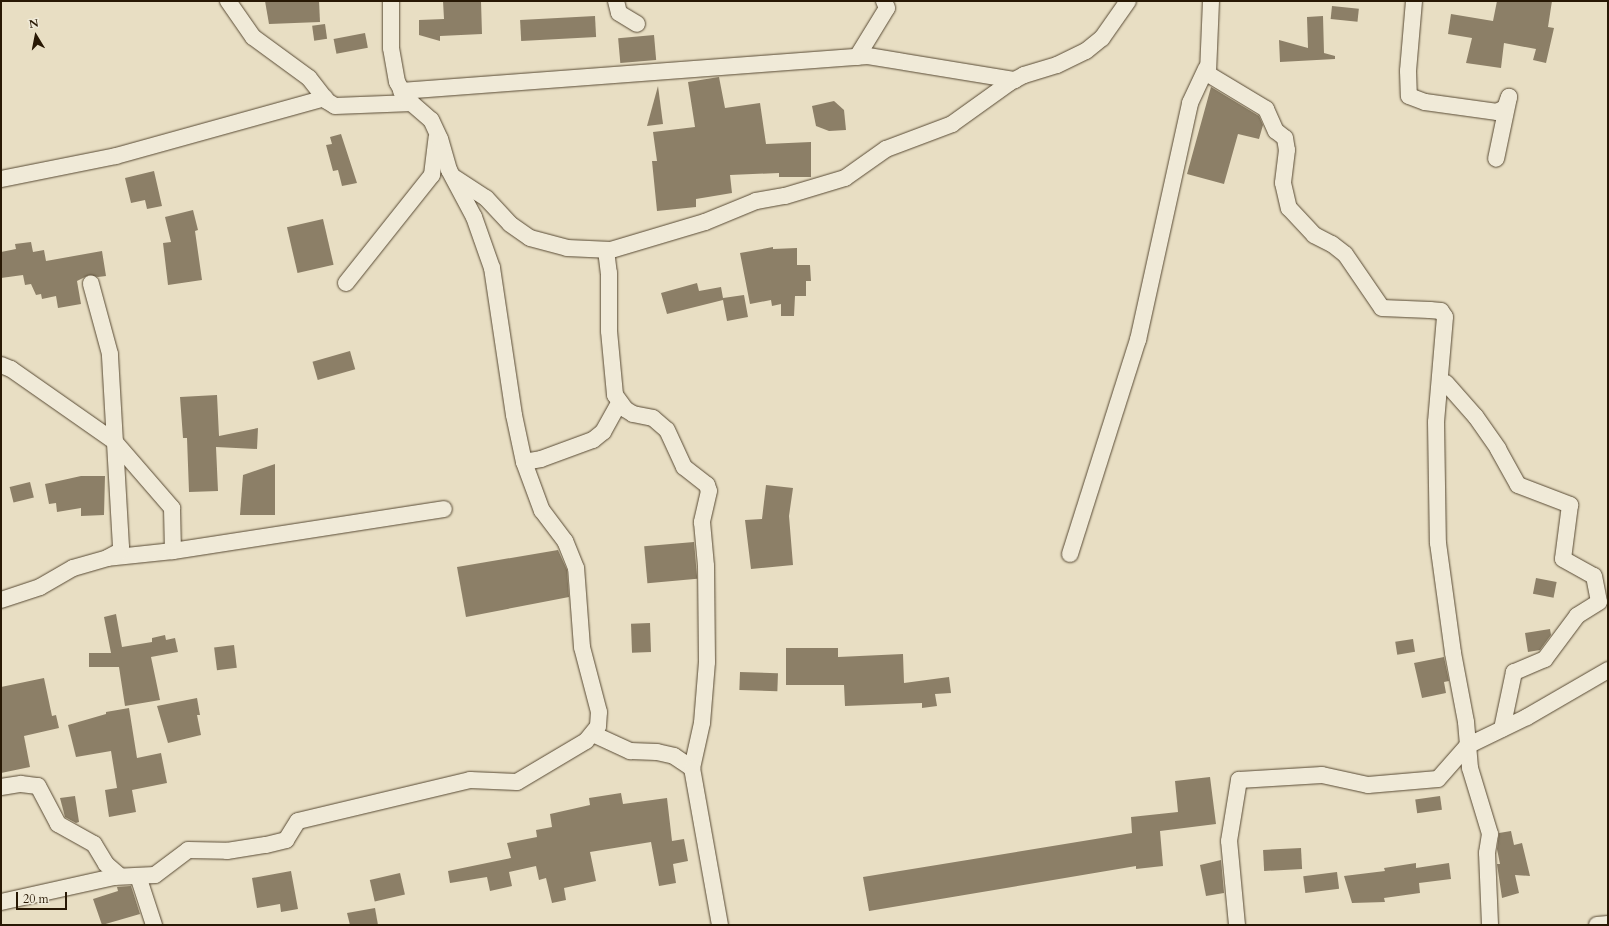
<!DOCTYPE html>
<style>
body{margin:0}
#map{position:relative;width:1609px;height:926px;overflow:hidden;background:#e8dec3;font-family:Cardo,serif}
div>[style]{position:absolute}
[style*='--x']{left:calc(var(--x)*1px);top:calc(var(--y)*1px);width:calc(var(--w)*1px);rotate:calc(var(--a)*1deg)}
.building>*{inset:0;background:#8c7f67;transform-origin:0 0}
.roads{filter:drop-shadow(0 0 1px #584a34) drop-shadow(0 0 1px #584a34)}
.street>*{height:16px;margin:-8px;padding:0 8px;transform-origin:8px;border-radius:8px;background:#f0ead8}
span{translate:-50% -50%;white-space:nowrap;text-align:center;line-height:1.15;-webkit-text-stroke:3px #f0ead8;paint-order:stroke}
.frame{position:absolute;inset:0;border:2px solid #281804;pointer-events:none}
.north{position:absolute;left:16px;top:16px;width:40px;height:40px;-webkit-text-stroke:3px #f0ead8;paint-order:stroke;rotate:350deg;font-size:11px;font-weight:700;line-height:16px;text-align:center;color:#281804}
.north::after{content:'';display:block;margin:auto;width:14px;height:18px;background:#281804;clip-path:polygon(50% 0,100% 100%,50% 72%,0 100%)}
.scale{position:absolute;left:16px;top:892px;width:51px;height:18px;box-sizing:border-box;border:2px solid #281804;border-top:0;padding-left:5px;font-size:12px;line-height:14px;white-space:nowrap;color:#281804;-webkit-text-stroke:3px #f0ead8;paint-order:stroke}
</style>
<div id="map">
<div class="building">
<div style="clip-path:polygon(265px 1px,319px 1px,320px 22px,269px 24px)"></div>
<div style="clip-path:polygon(443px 1px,481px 1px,482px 34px,440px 36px,440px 41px,419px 35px,419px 20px,444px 19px)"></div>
<div style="clip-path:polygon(1497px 1px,1552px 1px,1548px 27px,1554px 28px,1546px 63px,1533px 60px,1536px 49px,1504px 43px,1501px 68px,1466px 63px,1472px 38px,1448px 34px,1451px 14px,1493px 21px)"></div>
<div style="left:1332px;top:6px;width:27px;height:13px;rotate:6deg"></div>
<div style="left:595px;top:16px;width:21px;height:75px;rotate:87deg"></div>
<div style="clip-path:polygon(1323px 16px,1324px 53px,1335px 56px,1335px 59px,1280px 62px,1279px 40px,1308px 48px,1307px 17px)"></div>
<div style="left:325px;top:24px;width:15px;height:13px;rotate:82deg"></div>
<div style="left:365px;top:33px;width:15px;height:32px;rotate:79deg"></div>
<div style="left:654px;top:35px;width:25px;height:36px;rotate:85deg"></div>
<div style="clip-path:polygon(719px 77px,725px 108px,760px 103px,766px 144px,811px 142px,811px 177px,779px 177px,779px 173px,730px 175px,732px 193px,696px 199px,696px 207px,657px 211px,652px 161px,657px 161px,653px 132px,695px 127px,688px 82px)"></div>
<div style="clip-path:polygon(658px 86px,663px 124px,647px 126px)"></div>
<div style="clip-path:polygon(1211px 87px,1259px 116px,1263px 125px,1259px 139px,1238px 134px,1224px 184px,1187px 174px)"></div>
<div style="clip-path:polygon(834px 101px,844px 110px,846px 130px,829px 131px,816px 126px,812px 106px)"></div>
<div style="clip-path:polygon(341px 134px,357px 183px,342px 186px,338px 170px,333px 171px,326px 145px,332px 144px,330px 137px)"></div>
<div style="clip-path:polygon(154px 171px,162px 206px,147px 209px,145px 200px,131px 203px,125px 178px)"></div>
<div style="clip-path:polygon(193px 210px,198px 230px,195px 231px,202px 280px,168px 285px,163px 243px,171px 242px,165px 217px)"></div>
<div style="left:323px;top:219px;width:47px;height:37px;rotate:77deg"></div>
<div style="clip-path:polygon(31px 242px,33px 252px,44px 250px,46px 261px,102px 251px,106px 276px,98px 277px,89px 275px,77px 281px,81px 304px,58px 308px,56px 296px,42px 299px,41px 294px,36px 295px,31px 284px,25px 285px,23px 275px,1px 278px,1px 252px,16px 249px,15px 244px)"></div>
<div style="clip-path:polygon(773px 247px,773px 249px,797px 248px,797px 265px,810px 265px,811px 281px,806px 281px,806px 296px,795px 296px,794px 316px,781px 316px,781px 304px,772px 306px,771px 300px,750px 304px,740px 253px)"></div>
<div style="clip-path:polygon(697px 283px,699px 291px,721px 287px,723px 298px,744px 295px,748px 317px,727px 321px,723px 300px,667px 314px,661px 293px)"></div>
<div style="left:350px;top:351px;width:19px;height:39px;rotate:74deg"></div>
<div style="clip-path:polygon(217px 395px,219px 436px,258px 428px,257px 449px,216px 447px,218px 491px,189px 492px,187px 438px,183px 438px,180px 397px)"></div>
<div style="clip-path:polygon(275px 464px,275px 515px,240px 515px,243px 475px)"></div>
<div style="clip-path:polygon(81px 476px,105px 476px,104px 515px,81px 516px,81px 508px,57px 512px,56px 503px,49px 504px,45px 484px)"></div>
<div style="left:30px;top:482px;width:16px;height:21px;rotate:76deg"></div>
<div style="clip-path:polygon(766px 485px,793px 488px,789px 516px,793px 565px,751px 569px,745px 520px,762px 519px)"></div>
<div style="left:694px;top:542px;width:37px;height:50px;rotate:85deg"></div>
<div style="clip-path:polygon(558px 550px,567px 570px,569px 597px,466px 617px,457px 567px)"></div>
<div style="left:1536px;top:578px;width:21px;height:16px;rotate:11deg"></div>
<div style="clip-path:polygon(116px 614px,122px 647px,152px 642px,152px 638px,165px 635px,166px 640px,175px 638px,178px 652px,151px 657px,160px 700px,125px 706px,119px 667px,89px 667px,89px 653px,111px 653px,104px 617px)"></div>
<div style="left:650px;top:623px;width:29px;height:19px;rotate:88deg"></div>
<div style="clip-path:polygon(1550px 629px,1551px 635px,1540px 650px,1528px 652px,1525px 633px)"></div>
<div style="left:1413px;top:639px;width:13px;height:18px;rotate:81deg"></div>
<div style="left:234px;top:645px;width:23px;height:20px;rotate:83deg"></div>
<div style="clip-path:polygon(786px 648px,838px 648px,838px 657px,903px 654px,904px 683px,949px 677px,951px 693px,935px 694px,937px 706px,922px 708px,922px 703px,845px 706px,844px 685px,786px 685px)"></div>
<div style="clip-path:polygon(1444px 657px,1449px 681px,1444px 682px,1446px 693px,1422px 698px,1414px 663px)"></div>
<div style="left:740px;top:672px;width:38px;height:18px;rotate:2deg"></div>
<div style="clip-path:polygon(44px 678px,52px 716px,56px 715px,59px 728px,24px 736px,30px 767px,1px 773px,1px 687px)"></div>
<div style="clip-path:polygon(197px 698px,200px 715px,197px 715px,201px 735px,168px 743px,157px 706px)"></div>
<div style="clip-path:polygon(129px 708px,137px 758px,161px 753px,167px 783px,132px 790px,136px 812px,109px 817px,105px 790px,117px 788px,111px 751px,76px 757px,68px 725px,106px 714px,106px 712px)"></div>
<div style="clip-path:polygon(1210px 777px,1216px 824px,1160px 831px,1163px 866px,1136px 869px,1136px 866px,869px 911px,863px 877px,1132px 833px,1131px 817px,1178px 812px,1175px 781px)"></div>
<div style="clip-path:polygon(621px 793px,623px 804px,667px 798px,672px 841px,684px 839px,688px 861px,673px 864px,676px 883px,659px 886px,651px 842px,590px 852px,596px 881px,564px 888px,566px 900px,552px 903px,546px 878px,539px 880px,536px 866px,509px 872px,512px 886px,490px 891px,487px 877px,450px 883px,448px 871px,511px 858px,507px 843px,537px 837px,536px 830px,552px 827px,550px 814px,590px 805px,589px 798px)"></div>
<div style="clip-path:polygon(75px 796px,79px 822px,76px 823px,65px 817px,60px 798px)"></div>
<div style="left:1440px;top:796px;width:14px;height:25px;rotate:82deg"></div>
<div style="clip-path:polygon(1511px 831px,1514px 845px,1522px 843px,1530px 876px,1515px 875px,1519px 893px,1502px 898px,1497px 864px,1500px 864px,1497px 849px,1499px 833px)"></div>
<div style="left:1301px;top:848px;width:21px;height:38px;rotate:87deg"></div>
<div style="clip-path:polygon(1221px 860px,1224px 893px,1206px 896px,1200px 865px)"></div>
<div style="clip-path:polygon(1416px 863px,1416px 868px,1449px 863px,1451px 879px,1419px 883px,1420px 893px,1384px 898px,1385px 902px,1352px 903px,1344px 876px,1385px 871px,1384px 868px)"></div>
<div style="clip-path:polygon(291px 871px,298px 909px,281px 912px,280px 904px,257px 908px,252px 878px)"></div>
<div style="left:1337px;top:872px;width:17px;height:34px;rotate:83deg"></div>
<div style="left:400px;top:873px;width:22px;height:31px;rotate:77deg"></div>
<div style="clip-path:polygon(131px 886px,140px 914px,102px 925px,93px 899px,118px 891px,117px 887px)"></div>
<div style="clip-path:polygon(375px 908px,378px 925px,350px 925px,347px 913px)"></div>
</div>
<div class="roads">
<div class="street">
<div style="--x:228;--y:1;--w:44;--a:55.2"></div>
<div style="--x:253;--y:37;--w:69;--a:36.2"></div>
<div style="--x:309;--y:78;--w:29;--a:52"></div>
<div style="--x:327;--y:101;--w:9;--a:32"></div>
<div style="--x:335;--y:106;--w:77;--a:-2.2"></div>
<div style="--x:616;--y:1;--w:12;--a:76"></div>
<div style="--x:619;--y:13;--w:21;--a:31"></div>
<div style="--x:1211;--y:1;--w:73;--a:92.4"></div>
<div style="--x:1208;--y:74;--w:68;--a:31.1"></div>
<div style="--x:1266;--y:109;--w:24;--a:66"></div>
<div style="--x:1276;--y:131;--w:11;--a:38"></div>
<div style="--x:1285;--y:138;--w:12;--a:81"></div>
<div style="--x:1287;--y:150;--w:33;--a:97"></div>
<div style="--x:1283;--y:183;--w:26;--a:77"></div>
<div style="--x:1289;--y:208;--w:37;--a:47"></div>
<div style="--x:1314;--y:235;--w:20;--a:27"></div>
<div style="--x:1332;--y:244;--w:16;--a:38"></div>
<div style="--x:1345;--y:254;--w:65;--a:55.6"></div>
<div style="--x:1382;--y:308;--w:48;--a:2.4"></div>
<div style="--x:1430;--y:310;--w:11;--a:5"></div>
<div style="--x:1441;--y:311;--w:7;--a:56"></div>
<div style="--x:1445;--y:317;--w:105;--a:94.9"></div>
<div style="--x:1436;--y:422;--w:121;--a:89.1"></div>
<div style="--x:1438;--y:543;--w:111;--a:82.2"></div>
<div style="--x:1453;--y:653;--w:70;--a:79.3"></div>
<div style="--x:1466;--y:722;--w:46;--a:85"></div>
<div style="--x:1470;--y:768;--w:69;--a:73.1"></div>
<div style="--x:1490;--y:834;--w:19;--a:99"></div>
<div style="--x:1487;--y:853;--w:72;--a:87.6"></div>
<div style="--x:1414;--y:1;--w:70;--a:94.9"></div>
<div style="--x:1408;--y:71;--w:25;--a:88"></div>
<div style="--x:1409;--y:96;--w:17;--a:21"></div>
<div style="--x:1425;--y:102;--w:73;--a:7.9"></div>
<div style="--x:1497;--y:112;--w:9;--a:-27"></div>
<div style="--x:1505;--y:108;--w:12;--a:-70"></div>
<div style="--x:1509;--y:97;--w:63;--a:101.8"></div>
<div style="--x:857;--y:57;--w:57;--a:-58.5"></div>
<div style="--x:887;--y:8;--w:8;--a:-113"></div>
<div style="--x:401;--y:91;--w:468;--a:-4.3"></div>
<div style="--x:868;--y:56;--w:149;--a:9.3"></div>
<div style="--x:455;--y:178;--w:37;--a:33"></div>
<div style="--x:486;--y:198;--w:35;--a:47"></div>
<div style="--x:510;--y:224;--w:24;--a:35"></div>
<div style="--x:530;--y:238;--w:38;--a:15"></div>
<div style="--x:567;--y:248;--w:44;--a:2.6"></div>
<div style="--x:611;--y:250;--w:98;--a:-16.6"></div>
<div style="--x:705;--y:222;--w:55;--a:-22.4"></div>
<div style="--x:756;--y:201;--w:29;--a:-10"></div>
<div style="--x:785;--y:196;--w:63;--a:-16.7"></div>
<div style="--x:845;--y:178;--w:50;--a:-35.3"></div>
<div style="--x:886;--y:149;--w:71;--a:-20.7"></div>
<div style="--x:952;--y:124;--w:70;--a:-35.7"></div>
<div style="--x:1009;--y:83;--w:17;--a:-28"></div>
<div style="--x:1024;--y:75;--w:34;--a:-17"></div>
<div style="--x:1057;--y:65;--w:32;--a:-26"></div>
<div style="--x:1086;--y:51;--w:21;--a:-39"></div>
<div style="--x:1102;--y:38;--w:45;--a:-54.9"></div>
<div style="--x:1;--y:179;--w:117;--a:-11.3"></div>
<div style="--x:116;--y:156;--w:217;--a:-15.5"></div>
<div style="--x:606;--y:250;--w:23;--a:83"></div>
<div style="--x:609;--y:273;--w:58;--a:90"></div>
<div style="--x:609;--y:331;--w:64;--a:84.6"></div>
<div style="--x:615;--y:395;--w:17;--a:54"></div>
<div style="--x:625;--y:409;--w:9;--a:32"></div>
<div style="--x:633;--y:414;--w:20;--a:11"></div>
<div style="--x:653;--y:418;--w:18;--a:41"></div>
<div style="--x:667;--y:430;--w:41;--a:65.3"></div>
<div style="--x:684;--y:467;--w:29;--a:38"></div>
<div style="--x:707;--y:485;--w:6;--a:72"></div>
<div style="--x:709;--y:491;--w:32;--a:103"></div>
<div style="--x:702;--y:522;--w:44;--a:84.8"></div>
<div style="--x:706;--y:566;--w:96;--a:89.4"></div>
<div style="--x:707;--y:662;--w:61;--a:94.7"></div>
<div style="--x:702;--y:723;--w:46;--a:102.5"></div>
<div style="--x:346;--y:283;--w:138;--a:-51.5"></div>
<div style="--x:432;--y:175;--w:38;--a:-83"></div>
<div style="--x:1;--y:365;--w:11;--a:22"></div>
<div style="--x:11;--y:369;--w:126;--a:35"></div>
<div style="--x:114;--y:441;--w:89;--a:49.1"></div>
<div style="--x:172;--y:508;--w:43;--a:88.7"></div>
<div style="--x:173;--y:551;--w:65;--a:173.9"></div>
<div style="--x:1446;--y:383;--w:45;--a:48.6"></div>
<div style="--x:1476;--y:417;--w:39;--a:55"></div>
<div style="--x:1498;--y:449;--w:41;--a:60.9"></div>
<div style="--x:1518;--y:485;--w:56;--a:21"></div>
<div style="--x:1570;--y:505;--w:54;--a:97.4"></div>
<div style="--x:1563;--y:559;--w:35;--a:29"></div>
<div style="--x:1594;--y:576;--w:26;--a:79"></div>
<div style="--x:1599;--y:602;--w:26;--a:148"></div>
<div style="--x:1577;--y:616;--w:54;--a:126.7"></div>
<div style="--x:1545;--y:659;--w:34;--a:157"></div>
<div style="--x:1514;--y:672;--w:58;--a:101.9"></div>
<div style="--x:524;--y:462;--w:17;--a:-10"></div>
<div style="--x:541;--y:459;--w:55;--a:-20.1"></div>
<div style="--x:593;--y:440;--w:13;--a:-39"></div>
<div style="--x:603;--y:432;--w:33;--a:-61"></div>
<div style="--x:173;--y:551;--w:274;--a:-8.8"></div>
<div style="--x:1070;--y:554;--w:225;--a:-72.4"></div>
<div style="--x:1138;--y:340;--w:243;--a:-77.6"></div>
<div style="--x:1190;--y:103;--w:38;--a:-65"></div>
<div style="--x:1;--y:600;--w:41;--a:-18.4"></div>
<div style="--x:40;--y:587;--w:38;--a:-30"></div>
<div style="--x:73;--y:568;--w:35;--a:-16"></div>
<div style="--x:107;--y:558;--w:15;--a:-28"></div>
<div style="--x:120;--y:551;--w:4;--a:-76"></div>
<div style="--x:121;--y:547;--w:193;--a:-93.3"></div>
<div style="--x:110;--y:354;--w:73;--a:-105.2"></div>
<div style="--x:593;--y:734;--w:41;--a:24.7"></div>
<div style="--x:630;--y:751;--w:27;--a:2"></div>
<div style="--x:657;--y:752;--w:17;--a:13"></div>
<div style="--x:674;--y:756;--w:22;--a:34"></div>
<div style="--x:692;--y:768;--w:159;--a:79.9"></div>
<div style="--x:1;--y:787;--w:20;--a:-9"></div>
<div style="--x:21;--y:784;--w:17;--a:7"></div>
<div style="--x:38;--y:786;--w:43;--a:62.2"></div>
<div style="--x:58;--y:824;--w:41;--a:29.1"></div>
<div style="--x:94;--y:844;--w:23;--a:59"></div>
<div style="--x:106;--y:864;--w:18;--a:41"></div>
<div style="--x:138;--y:876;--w:52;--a:71.9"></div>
<div style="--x:1;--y:902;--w:116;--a:-12.5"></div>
<div style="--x:114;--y:877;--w:41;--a:-2.8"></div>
<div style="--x:155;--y:875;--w:41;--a:-37.1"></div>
<div style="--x:188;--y:850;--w:39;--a:1"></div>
<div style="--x:227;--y:851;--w:39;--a:-9"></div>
<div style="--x:266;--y:845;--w:21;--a:-14"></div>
<div style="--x:286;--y:840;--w:22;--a:-58"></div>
<div style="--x:298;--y:821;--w:177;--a:-13.4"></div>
<div style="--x:470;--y:780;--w:47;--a:2.4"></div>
<div style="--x:517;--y:782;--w:80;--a:-30.7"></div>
<div style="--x:586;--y:741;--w:19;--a:-51"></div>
<div style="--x:598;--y:726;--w:14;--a:-86"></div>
<div style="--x:599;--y:712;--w:67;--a:-104.7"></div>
<div style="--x:582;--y:647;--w:79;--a:-94.3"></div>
<div style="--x:576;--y:568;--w:29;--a:-112"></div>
<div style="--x:565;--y:541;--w:38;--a:-127"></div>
<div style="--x:542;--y:511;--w:52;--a:-110.2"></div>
<div style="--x:524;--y:462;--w:48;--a:-102"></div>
<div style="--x:514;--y:415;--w:149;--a:-98.5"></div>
<div style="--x:492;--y:268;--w:54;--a:-109.4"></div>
<div style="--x:474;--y:217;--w:53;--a:-118"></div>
<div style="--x:449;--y:170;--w:32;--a:-106"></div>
<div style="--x:440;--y:139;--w:21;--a:-115"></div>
<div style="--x:431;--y:120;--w:33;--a:-139"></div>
<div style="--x:406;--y:98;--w:18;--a:-119"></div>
<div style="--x:397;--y:82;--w:35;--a:-100"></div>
<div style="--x:391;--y:48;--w:47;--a:-90"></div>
<div style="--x:1237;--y:925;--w:84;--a:-95.4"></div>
<div style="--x:1229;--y:841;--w:62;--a:-80.7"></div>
<div style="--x:1239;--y:780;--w:83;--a:-3.4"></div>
<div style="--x:1322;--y:775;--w:47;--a:12.3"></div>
<div style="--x:1368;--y:785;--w:70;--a:-4.9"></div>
<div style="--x:1438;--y:779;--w:44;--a:-48.7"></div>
<div style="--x:1467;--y:746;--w:67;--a:-25.8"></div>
<div style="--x:1527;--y:717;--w:94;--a:-30.1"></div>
<div style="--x:1597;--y:925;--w:11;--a:-5"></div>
</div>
</div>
<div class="frame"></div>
<div class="north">N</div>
<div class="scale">20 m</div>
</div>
